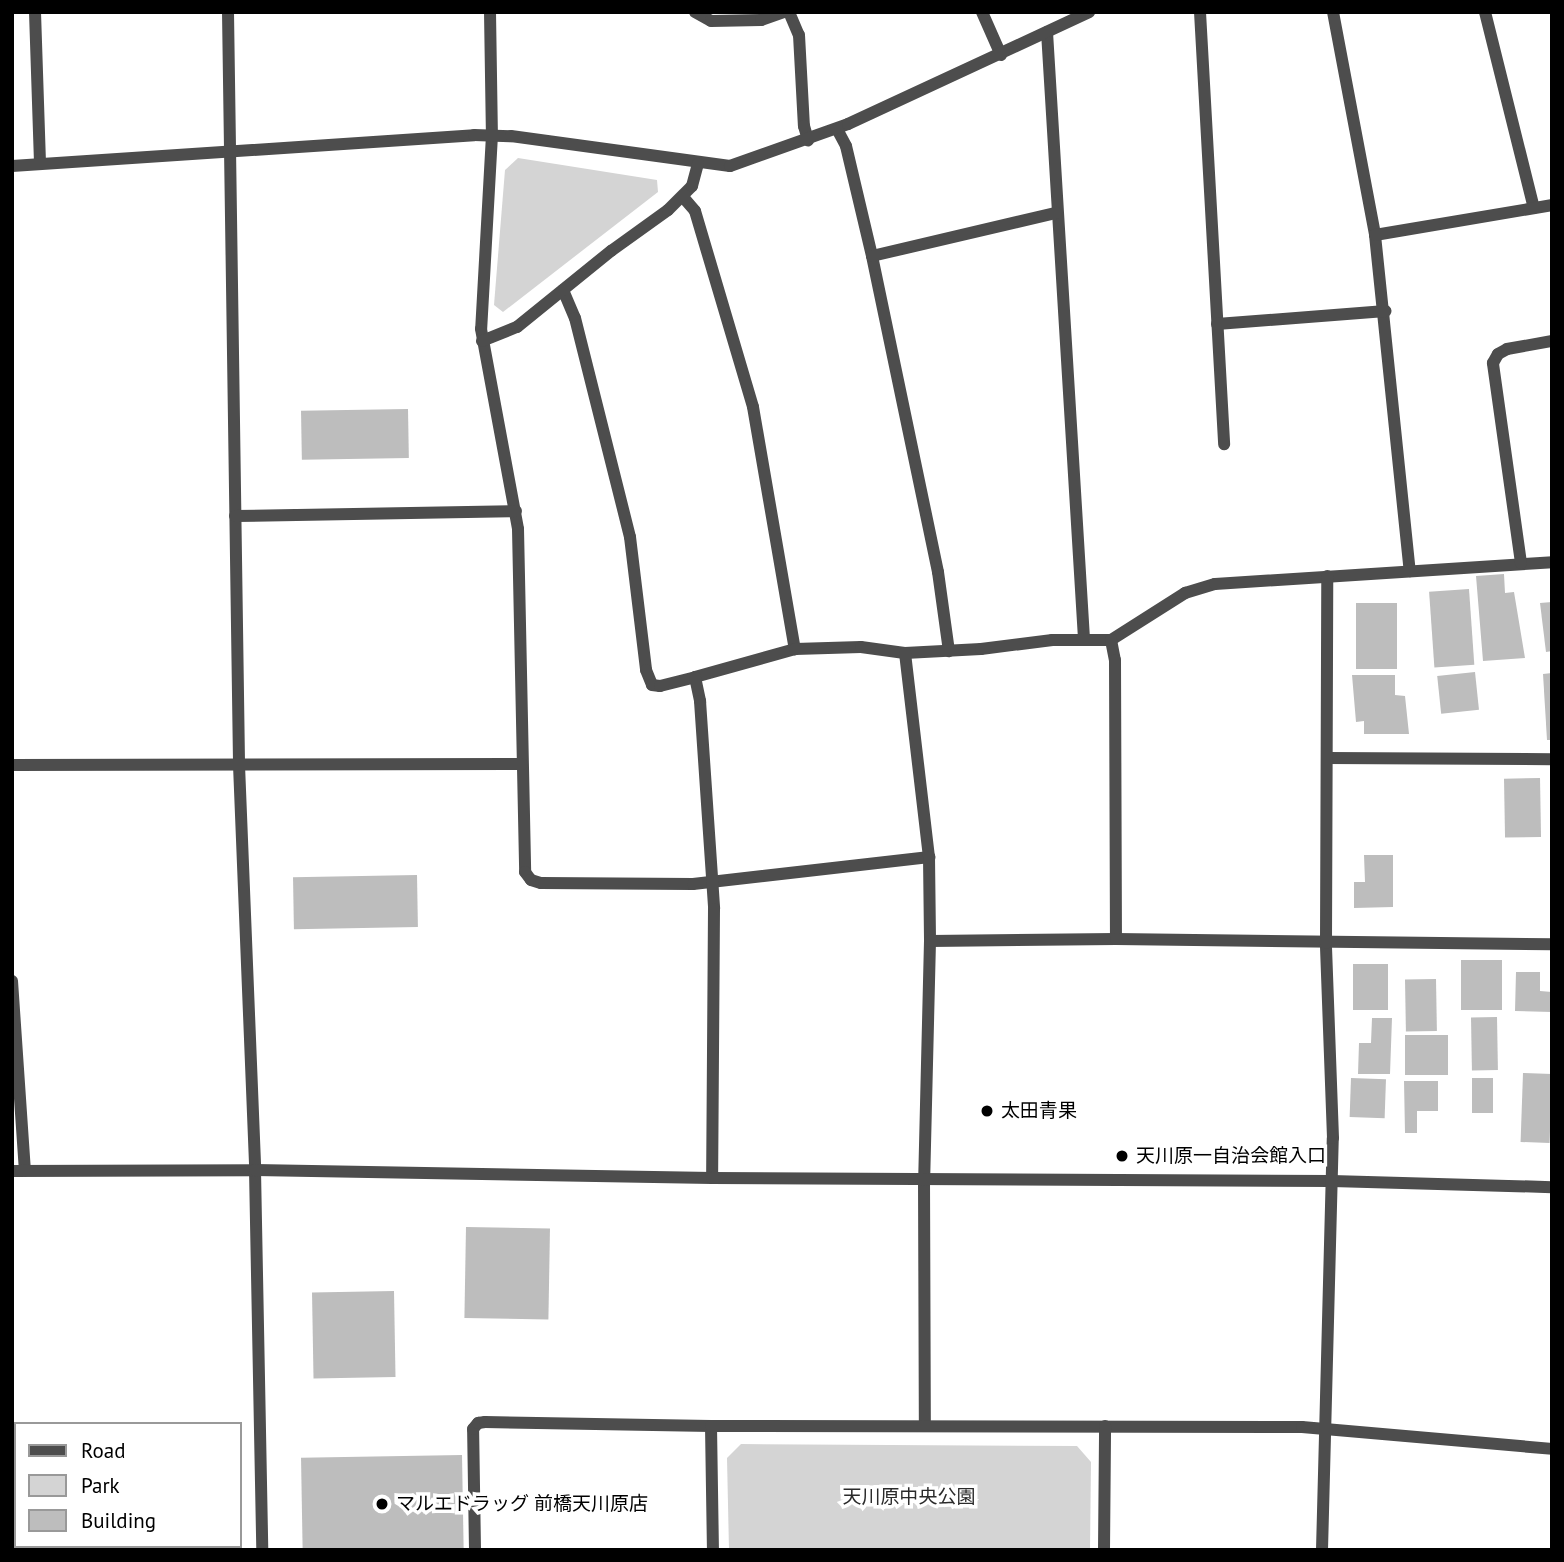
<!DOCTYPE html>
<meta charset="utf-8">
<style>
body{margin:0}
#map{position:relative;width:1564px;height:1562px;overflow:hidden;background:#fff;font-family:"PT Sans","Noto Sans JP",sans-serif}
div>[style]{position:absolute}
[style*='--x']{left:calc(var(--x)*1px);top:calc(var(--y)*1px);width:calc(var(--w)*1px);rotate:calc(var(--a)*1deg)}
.green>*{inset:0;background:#d4d4d4}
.building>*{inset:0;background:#bdbdbd;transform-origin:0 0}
.minor>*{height:12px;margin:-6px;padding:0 6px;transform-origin:6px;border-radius:6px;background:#4d4d4d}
.dots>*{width:19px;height:19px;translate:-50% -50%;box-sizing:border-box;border:4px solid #fff;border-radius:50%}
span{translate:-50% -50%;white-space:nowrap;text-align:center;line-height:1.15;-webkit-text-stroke:7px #fff;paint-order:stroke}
.poi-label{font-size:19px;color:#000}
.left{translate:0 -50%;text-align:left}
.park-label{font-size:19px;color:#2b2b2b}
.frame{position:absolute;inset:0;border:14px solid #000;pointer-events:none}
.legend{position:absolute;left:14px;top:1422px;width:228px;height:126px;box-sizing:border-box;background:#fff;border:2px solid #999;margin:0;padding:9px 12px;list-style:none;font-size:21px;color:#000}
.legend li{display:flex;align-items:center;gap:14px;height:35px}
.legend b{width:35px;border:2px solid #999}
</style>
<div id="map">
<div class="green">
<div style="clip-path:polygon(518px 158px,657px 180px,658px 192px,503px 312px,494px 305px,505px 170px)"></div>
<div style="clip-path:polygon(741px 1444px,1077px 1446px,1091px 1462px,1090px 1550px,729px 1550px,727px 1458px)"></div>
</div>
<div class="building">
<div style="left:408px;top:409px;width:49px;height:107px;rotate:89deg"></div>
<div style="clip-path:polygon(1504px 574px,1505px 593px,1514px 592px,1525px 658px,1483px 661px,1476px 576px)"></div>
<div style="left:1469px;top:589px;width:76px;height:40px;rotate:86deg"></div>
<div style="clip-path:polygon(1552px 602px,1552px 651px,1546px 652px,1540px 603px)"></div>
<div style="left:1397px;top:603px;width:66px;height:41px;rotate:90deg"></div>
<div style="left:1475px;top:672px;width:38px;height:38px;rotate:84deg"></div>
<div style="clip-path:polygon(1552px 673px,1552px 740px,1547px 740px,1543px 674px)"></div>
<div style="clip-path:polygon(1352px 675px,1395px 675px,1395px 695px,1405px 696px,1409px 734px,1364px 734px,1364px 721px,1356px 722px)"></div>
<div style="left:1540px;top:778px;width:59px;height:36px;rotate:89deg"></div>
<div style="clip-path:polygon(1364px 855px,1393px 855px,1393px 907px,1354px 908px,1354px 882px,1365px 882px)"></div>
<div style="left:417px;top:875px;width:52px;height:124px;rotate:89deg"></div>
<div style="left:1461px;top:960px;width:41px;height:50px"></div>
<div style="left:1353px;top:964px;width:35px;height:46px"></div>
<div style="clip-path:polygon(1516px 972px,1540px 972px,1540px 991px,1552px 992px,1552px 1012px,1515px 1011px)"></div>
<div style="left:1436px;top:979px;width:52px;height:31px;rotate:89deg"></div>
<div style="left:1497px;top:1017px;width:53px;height:26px;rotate:89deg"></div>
<div style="clip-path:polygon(1372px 1018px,1392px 1018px,1390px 1074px,1358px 1074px,1359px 1043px,1371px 1043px)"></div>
<div style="left:1405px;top:1035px;width:43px;height:40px"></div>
<div style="left:1523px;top:1073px;width:29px;height:69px;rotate:2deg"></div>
<div style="left:1351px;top:1078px;width:35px;height:39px;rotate:2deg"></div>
<div style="left:1472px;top:1078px;width:21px;height:35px"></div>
<div style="clip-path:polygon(1404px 1081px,1438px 1081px,1438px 1111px,1417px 1111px,1417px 1133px,1405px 1133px)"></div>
<div style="left:466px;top:1227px;width:84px;height:91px;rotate:1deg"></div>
<div style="left:394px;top:1291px;width:86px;height:82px;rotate:89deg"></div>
<div style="left:462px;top:1455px;width:95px;height:161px;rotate:89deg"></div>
</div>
<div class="minor">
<div style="--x:35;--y:12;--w:151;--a:88.1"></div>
<div style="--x:228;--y:12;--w:753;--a:89.16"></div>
<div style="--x:239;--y:765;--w:405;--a:87.7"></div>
<div style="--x:255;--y:1170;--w:380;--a:88.9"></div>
<div style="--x:490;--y:12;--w:123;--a:89.1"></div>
<div style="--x:492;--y:135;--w:194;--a:93.2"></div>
<div style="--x:481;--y:329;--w:203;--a:79.5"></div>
<div style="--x:518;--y:529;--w:343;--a:88.8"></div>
<div style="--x:525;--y:872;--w:10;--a:53"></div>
<div style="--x:531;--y:880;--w:10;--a:17"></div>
<div style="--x:541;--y:883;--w:152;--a:0.4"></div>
<div style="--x:693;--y:884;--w:238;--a:-6.5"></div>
<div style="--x:695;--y:12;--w:18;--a:29"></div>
<div style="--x:711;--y:21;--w:50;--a:-1.1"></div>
<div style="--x:761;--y:20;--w:24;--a:-19"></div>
<div style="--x:789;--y:12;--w:25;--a:67"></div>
<div style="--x:799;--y:35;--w:91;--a:86.9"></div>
<div style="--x:804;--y:126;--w:15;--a:74"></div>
<div style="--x:982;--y:12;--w:47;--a:66.2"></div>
<div style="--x:1200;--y:12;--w:433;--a:86.8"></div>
<div style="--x:1333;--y:12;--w:227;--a:79.3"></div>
<div style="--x:1375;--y:235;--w:338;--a:84.1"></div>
<div style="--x:1485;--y:12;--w:202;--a:76"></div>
<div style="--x:1047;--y:32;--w:608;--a:86.51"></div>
<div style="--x:837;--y:129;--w:19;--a:62"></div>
<div style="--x:846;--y:146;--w:113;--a:76.7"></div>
<div style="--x:872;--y:256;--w:323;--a:78.2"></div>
<div style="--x:938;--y:572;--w:80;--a:82.1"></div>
<div style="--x:12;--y:166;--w:463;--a:-3.8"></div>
<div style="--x:474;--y:135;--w:37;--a:2"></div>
<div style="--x:511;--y:136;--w:221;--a:7.8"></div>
<div style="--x:730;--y:166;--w:125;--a:-19.6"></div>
<div style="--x:848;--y:124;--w:266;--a:-24.9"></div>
<div style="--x:683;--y:197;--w:18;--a:49"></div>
<div style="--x:695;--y:211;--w:204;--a:73.5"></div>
<div style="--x:753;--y:407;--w:246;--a:80.2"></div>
<div style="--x:1375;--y:235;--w:180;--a:-9.6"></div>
<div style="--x:872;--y:256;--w:189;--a:-13.2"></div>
<div style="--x:563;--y:290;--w:30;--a:67"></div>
<div style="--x:575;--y:318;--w:226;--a:75.9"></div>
<div style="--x:630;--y:537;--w:134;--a:83.1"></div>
<div style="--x:646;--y:670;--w:16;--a:68"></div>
<div style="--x:652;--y:685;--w:8;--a:7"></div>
<div style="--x:660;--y:686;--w:36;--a:-14"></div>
<div style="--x:695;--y:677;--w:104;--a:-15.6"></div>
<div style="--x:795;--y:649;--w:66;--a:-1.7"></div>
<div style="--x:861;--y:647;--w:44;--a:7.8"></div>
<div style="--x:905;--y:653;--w:76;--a:-3"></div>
<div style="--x:981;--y:649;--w:72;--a:-7.2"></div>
<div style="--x:1052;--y:640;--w:59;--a:0"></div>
<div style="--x:1111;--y:640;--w:88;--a:-32.4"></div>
<div style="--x:1185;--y:593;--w:31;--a:-17"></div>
<div style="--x:1215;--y:584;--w:338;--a:-3.7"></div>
<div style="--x:1217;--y:324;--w:169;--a:-4.4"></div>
<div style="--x:482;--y:341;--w:38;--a:-22"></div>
<div style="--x:517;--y:327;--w:121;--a:-39"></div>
<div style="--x:611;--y:251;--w:70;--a:-35.7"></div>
<div style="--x:668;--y:210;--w:34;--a:-45"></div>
<div style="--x:692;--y:186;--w:23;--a:-75"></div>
<div style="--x:235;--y:516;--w:281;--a:-1"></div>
<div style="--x:1521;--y:563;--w:202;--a:-98"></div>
<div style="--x:1493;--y:363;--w:10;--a:-61"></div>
<div style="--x:1498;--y:354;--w:10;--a:-29"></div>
<div style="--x:1507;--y:349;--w:46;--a:-10.1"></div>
<div style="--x:1111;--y:640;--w:20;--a:79"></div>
<div style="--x:1115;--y:660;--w:279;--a:89.8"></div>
<div style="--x:905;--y:653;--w:205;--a:83.3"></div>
<div style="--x:929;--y:857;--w:84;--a:89.3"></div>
<div style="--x:930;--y:941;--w:238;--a:91.4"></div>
<div style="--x:924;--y:1179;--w:247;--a:89.8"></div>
<div style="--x:695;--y:677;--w:25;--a:78"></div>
<div style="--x:700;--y:701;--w:208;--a:86.1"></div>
<div style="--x:714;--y:909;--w:269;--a:90.4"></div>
<div style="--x:1327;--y:758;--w:225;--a:0.3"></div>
<div style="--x:12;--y:765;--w:510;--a:-0.11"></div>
<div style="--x:930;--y:941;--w:186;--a:-0.6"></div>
<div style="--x:1116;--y:939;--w:436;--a:0.7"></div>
<div style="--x:12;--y:981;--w:190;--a:86.1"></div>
<div style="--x:12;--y:1171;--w:243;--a:-0.2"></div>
<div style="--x:255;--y:1170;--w:457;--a:1"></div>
<div style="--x:712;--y:1178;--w:620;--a:0.28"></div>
<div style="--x:1332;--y:1181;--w:220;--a:1.6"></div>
<div style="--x:711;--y:1426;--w:124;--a:89.1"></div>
<div style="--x:475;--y:1550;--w:121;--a:-90.9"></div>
<div style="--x:473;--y:1429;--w:8;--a:-50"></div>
<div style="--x:478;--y:1423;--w:7;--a:-8"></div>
<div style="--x:485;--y:1422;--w:226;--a:1"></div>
<div style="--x:711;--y:1426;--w:591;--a:0.1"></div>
<div style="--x:1302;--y:1427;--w:251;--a:5"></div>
<div style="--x:1104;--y:1550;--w:124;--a:-89.5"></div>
<div style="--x:1322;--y:1550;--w:412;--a:-88.5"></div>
<div style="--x:1333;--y:1138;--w:195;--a:-92.1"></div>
<div style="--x:1326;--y:943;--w:367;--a:-89.8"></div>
</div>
<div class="dots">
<div style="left:987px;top:1111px;background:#000"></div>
<div style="left:1122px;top:1156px;background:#000"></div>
<div style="left:382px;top:1504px;background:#000"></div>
</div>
<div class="poi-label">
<span class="left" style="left:1001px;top:1111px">太田青果</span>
<span class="left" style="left:1136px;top:1156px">天川原一自治会館入口</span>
<span class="left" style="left:396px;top:1504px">マルエドラッグ 前橋天川原店</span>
</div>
<div class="park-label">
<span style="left:909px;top:1497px">天川原中央公園</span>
</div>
<div class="frame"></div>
<ul class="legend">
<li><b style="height:9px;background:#4d4d4d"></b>Road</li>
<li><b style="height:19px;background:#d4d4d4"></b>Park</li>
<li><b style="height:19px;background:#bdbdbd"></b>Building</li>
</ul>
</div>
